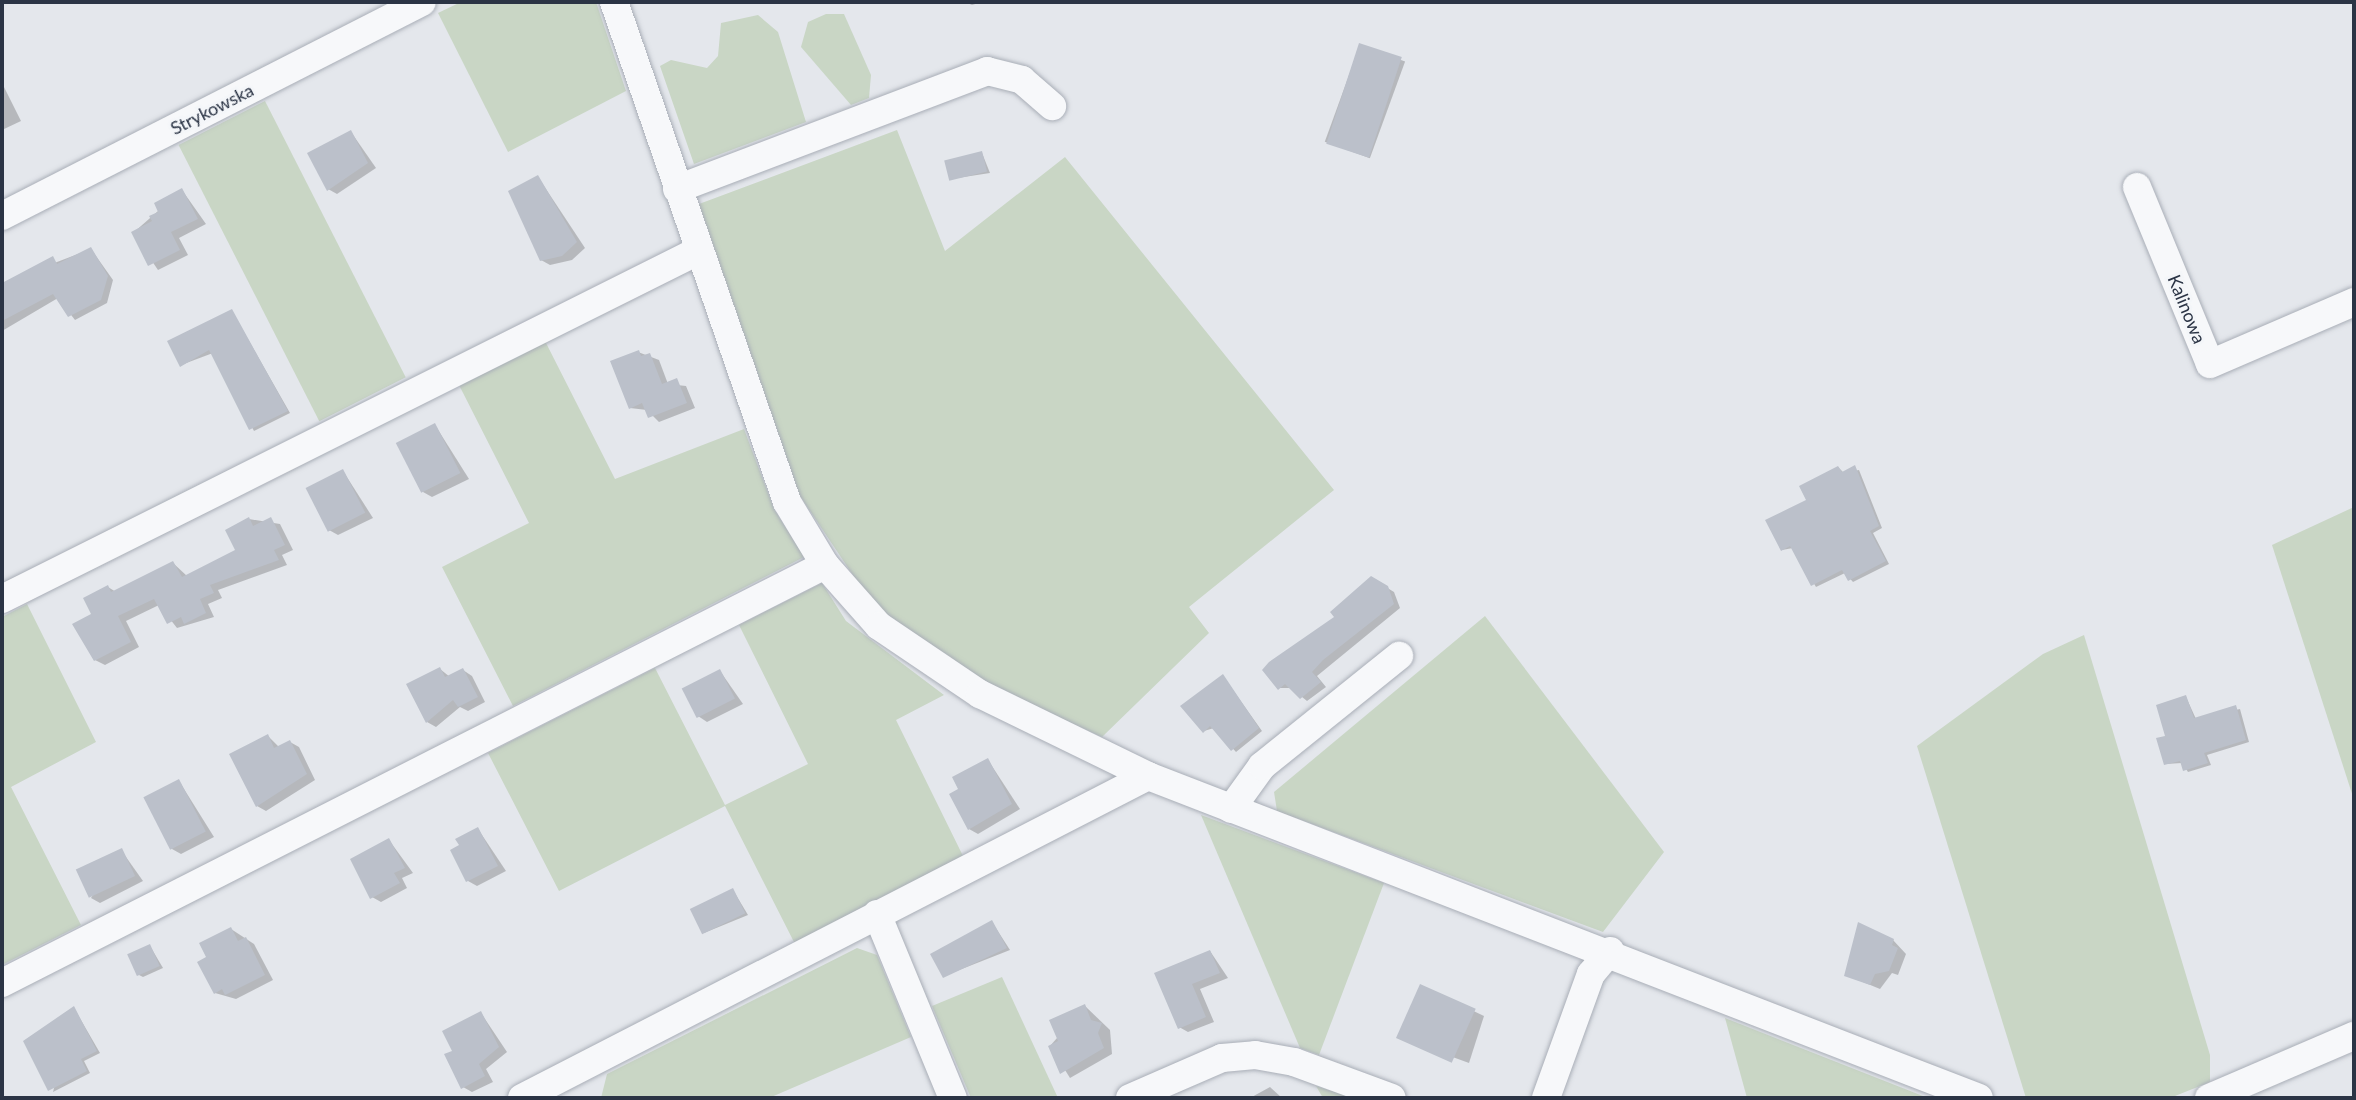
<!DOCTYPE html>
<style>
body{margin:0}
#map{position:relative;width:2356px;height:1100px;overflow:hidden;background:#e4e7ec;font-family:Lato,sans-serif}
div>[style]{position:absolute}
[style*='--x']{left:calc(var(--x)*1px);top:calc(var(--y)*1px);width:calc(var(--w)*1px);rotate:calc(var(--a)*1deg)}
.green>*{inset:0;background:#c9d6c5;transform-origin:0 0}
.shadow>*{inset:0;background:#0003;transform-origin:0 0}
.building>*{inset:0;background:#bbc0ca;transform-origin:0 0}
.roads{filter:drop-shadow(0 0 2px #a9aeb7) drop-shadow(0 0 2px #a9aeb7)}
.minor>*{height:28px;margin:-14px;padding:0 14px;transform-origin:14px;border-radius:14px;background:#f7f8fa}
span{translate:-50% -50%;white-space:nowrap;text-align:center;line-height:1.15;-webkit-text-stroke:6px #f4f6f9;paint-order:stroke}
.street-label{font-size:18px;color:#2b3445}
.frame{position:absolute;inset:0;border:4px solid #2b3445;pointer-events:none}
</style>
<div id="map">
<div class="green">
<div style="clip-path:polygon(461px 2px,596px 2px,626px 91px,508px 152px,438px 13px)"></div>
<div style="clip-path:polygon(826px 14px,844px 14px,871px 75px,869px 98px,851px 105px,801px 47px,808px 22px)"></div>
<div style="clip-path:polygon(758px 15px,778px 32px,806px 122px,694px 164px,660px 66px,671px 60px,707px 68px,718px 56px,721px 23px)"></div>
<div style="left:265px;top:101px;width:310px;height:97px;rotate:63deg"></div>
<div style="clip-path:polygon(897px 130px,945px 251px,1065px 157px,1334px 490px,1189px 607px,1209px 633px,1102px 737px,970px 677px,871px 602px,800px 496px,699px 204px)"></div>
<div style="clip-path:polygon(545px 341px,615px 479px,744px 429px,774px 509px,804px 557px,513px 706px,442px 567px,529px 523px,459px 385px)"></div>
<div style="clip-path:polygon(2354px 507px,2354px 800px,2272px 545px)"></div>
<div style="clip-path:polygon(822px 583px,846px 621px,944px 695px,896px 720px,964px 858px,795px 944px,725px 806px,559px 891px,488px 753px,655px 668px,725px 805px,808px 764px,739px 625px)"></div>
<div style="clip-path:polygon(27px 604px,96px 742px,11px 787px,81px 925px,2px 965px,2px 617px)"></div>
<div style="clip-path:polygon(1485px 616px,1664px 852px,1603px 932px,1277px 811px,1274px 792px)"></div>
<div style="clip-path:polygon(2084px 635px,2210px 1055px,2210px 1082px,2170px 1098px,2026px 1098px,1917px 746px,2043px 654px)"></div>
<div style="clip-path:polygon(1201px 815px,1384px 883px,1319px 1055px,1300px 1048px)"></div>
<div style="clip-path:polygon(857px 948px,877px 955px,911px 1037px,769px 1098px,601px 1098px,607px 1074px)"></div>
<div style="clip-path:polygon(1002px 977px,1058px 1098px,971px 1098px,932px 1006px)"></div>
<div style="clip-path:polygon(1725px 1018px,1928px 1098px,1747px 1098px)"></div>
<div style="clip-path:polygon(1316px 1086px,1354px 1098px,1323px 1098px)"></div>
</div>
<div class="shadow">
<div style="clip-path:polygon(965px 2px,982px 2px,972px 5px)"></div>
<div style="left:1360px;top:45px;width:48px;height:103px;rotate:20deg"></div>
<div style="clip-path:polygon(2px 83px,21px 121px,2px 130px)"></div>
<div style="clip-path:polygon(351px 132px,376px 168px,337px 194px,328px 189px)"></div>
<div style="clip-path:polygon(982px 153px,990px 173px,951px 179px)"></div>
<div style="clip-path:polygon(538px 177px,585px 248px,572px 260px,550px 265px,541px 260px)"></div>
<div style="clip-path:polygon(182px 190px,206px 224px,179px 238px,188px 255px,158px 270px,133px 233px)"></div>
<div style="clip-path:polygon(91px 249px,113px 280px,107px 303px,75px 320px,58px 298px,2px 331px,2px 283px)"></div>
<div style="clip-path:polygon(232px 311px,290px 413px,254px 431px,213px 353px,181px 365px)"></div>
<div style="clip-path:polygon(638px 352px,659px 360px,668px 384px,686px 386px,695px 408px,659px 422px,647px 410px,630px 408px)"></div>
<div style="clip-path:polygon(435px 425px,469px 479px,432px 497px,423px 492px)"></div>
<div style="clip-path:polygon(1838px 467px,1844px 473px,1859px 470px,1882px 528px,1873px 533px,1889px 564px,1853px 582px,1845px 573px,1816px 587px,1793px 548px,1782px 550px,1808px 500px)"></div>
<div style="clip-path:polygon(343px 471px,373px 518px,338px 535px,329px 530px)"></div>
<div style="clip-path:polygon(249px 519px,280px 524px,293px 550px,282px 555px,287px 565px,218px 590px,222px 598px,208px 604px,214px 617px,177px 628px,159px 605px,126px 621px,139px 647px,105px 665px,95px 660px,94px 615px,108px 587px,116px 592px,173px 563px,187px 576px,238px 550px)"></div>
<div style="clip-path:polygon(1371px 578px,1394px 592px,1400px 608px,1317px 676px,1326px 687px,1307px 701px,1291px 688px,1279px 688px)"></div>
<div style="clip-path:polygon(440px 669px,450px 677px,463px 670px,472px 676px,485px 702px,468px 711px,460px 707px,436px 727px,427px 722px)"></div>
<div style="clip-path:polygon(720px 671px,743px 704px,707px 722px,698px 716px)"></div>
<div style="clip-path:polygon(1223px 676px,1262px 731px,1236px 752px,1214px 728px,1204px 731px)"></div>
<div style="clip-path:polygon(2186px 697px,2196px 719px,2240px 709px,2249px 742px,2207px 755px,2211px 765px,2188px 772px,2182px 763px,2166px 764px,2168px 737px)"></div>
<div style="clip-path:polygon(268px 736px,279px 747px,290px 742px,299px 747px,315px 780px,266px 811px,257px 806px)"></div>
<div style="clip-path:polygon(988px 760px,1020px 809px,978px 834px,969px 829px)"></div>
<div style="clip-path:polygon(179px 781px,214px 837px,181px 854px,172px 849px)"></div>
<div style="clip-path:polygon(478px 829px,506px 871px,477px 886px,468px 881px,461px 846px)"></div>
<div style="clip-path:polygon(389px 840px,413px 873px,402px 878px,407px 888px,381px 902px,372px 897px)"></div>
<div style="clip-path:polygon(121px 850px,143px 881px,100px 903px,91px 898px)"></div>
<div style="clip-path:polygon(733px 890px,748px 915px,704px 933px)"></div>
<div style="clip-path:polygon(992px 922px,1010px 950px,944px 976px)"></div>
<div style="clip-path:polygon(231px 929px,254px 944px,273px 980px,236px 999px,215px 993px,208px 958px)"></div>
<div style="clip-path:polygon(1893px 940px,1906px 954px,1898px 975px,1892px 973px,1880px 989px,1846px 975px)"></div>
<div style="clip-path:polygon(150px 946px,163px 968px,143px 977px,139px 975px)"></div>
<div style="clip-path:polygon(1210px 951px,1228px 978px,1200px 989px,1214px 1022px,1188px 1032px,1179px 1027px,1157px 974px)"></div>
<div style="clip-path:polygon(1421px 986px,1484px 1016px,1469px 1063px,1403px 1039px)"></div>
<div style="clip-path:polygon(1085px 1006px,1110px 1030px,1112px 1054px,1070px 1078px,1050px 1046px)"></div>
<div style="clip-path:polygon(74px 1008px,100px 1053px,84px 1061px,90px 1073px,53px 1092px)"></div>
<div style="clip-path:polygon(481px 1013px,507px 1052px,486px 1069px,493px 1082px,472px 1092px,463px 1087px,454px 1051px)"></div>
<div style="clip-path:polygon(1270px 1087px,1282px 1098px,1250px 1098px)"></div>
</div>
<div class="building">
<div style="left:1359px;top:43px;width:45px;height:106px;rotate:18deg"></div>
<div style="clip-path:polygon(351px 130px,368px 163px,327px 191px,307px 153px)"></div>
<div style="left:982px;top:151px;width:21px;height:39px;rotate:76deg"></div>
<div style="clip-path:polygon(538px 175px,577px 242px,562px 256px,540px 261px,508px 191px)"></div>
<div style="clip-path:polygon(182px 188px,198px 219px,171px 232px,180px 250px,148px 266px,131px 232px,152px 221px,149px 216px,158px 212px,154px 203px)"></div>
<div style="clip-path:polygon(91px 247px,108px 276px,101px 300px,68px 317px,53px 294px,2px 321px,2px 283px,53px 256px,57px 264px)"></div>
<div style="clip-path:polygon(232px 309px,288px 411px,249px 430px,209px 350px,180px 367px,167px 341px)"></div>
<div style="clip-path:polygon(639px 350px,641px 356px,650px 353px,662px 384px,677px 378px,687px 403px,648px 418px,642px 403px,629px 409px,610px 361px)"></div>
<div style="left:435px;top:423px;width:56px;height:44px;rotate:63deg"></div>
<div style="clip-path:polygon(1855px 465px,1879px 526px,1870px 531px,1886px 561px,1848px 581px,1842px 570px,1811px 586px,1790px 546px,1781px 551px,1765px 520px,1806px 500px,1799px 486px,1838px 466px,1842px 472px)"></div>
<div style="left:343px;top:469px;width:49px;height:42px;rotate:63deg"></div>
<div style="clip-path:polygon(249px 517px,253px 526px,271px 517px,285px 545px,274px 550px,279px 560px,210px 585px,214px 593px,200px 599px,206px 613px,184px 624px,181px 617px,167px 624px,154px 599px,118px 616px,131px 642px,94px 661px,72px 624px,91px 614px,83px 598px,108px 585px,111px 592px,173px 561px,182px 577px,235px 550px,225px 530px)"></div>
<div style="clip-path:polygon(1371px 576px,1388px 586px,1394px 604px,1323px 660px,1312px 672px,1321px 682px,1300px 699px,1285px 684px,1278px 690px,1262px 670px,1269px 662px,1334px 617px,1330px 612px)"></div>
<div style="clip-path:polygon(440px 667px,445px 677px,463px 668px,478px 697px,458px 707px,453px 700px,426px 723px,406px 684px)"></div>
<div style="left:720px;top:669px;width:33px;height:43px;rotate:63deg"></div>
<div style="clip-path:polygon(1223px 674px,1259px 728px,1231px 751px,1210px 726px,1203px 733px,1180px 706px)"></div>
<div style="clip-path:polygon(2186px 695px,2194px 718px,2236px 705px,2246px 740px,2204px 753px,2208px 763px,2183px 771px,2180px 761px,2164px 765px,2156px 738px,2165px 736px,2156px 705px)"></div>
<div style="clip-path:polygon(268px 734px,274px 748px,290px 740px,307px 774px,256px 807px,229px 754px)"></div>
<div style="clip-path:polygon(988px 758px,1012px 804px,968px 830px,949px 794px,958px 789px,952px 777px)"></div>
<div style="left:179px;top:779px;width:59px;height:40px;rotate:63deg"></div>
<div style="clip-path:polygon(478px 827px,498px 866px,466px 882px,450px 850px,459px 845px,455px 839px)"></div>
<div style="clip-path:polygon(389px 838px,405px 868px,394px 873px,400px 883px,370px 899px,350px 859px)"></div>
<div style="left:122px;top:848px;width:31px;height:51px;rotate:65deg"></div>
<div style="left:733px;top:888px;width:28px;height:48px;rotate:64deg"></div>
<div style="clip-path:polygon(992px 920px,1007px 948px,943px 978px,930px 954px)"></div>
<div style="clip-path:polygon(1858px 922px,1894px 939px,1892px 945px,1898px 948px,1889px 971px,1875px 974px,1870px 985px,1844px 976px)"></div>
<div style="clip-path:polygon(231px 927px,238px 941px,246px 937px,265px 975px,225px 995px,222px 989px,214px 994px,197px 962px,206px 957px,199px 943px)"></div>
<div style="left:150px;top:944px;width:24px;height:25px;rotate:66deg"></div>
<div style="clip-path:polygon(1210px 950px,1220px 973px,1192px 984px,1206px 1017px,1178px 1029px,1154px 973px)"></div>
<div style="left:1420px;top:984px;width:61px;height:59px;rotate:24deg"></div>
<div style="clip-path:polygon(1085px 1004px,1091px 1020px,1102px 1023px,1098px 1033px,1104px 1048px,1060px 1074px,1048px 1046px,1058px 1041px,1049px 1020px)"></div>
<div style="clip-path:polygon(74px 1006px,97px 1051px,81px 1059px,87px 1071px,48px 1091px,23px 1041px)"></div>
<div style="clip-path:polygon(481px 1011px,499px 1047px,479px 1064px,485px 1076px,461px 1089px,444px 1054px,452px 1051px,442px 1031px)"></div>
</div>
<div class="roads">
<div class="minor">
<div style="--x:614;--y:2;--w:529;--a:70.91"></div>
<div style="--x:787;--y:502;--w:74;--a:58.9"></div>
<div style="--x:825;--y:565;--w:81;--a:48.5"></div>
<div style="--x:879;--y:626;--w:122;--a:34"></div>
<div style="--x:980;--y:694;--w:187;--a:26"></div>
<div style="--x:1148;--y:776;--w:891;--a:21.18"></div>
<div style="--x:2137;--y:187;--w:191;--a:67.6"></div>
<div style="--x:2210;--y:364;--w:157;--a:-23.3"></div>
<div style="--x:677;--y:189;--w:332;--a:-20.8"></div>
<div style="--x:987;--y:71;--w:36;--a:14"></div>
<div style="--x:1022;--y:80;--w:40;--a:41"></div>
<div style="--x:2;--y:216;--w:471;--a:-27"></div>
<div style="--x:2;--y:599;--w:780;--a:-26.57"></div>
<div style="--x:1231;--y:809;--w:53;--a:-54.2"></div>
<div style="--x:1262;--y:766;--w:176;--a:-38.8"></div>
<div style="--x:877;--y:914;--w:199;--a:67.6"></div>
<div style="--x:2;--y:983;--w:923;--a:-26.93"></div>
<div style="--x:522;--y:1098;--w:704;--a:-27.22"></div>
<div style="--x:1130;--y:1098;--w:100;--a:-23.5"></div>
<div style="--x:1222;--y:1058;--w:33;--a:-5"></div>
<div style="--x:1255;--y:1055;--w:40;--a:10"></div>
<div style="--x:1294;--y:1062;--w:104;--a:20.2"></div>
<div style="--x:1546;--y:1098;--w:132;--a:-70.1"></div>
<div style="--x:1591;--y:974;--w:30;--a:-50"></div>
<div style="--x:2209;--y:1098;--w:158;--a:-23.2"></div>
</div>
</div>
<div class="street-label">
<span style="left:212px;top:109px;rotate:-27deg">Strykowska</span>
<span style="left:2187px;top:309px;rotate:68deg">Kalinowa</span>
</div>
<div class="frame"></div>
</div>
